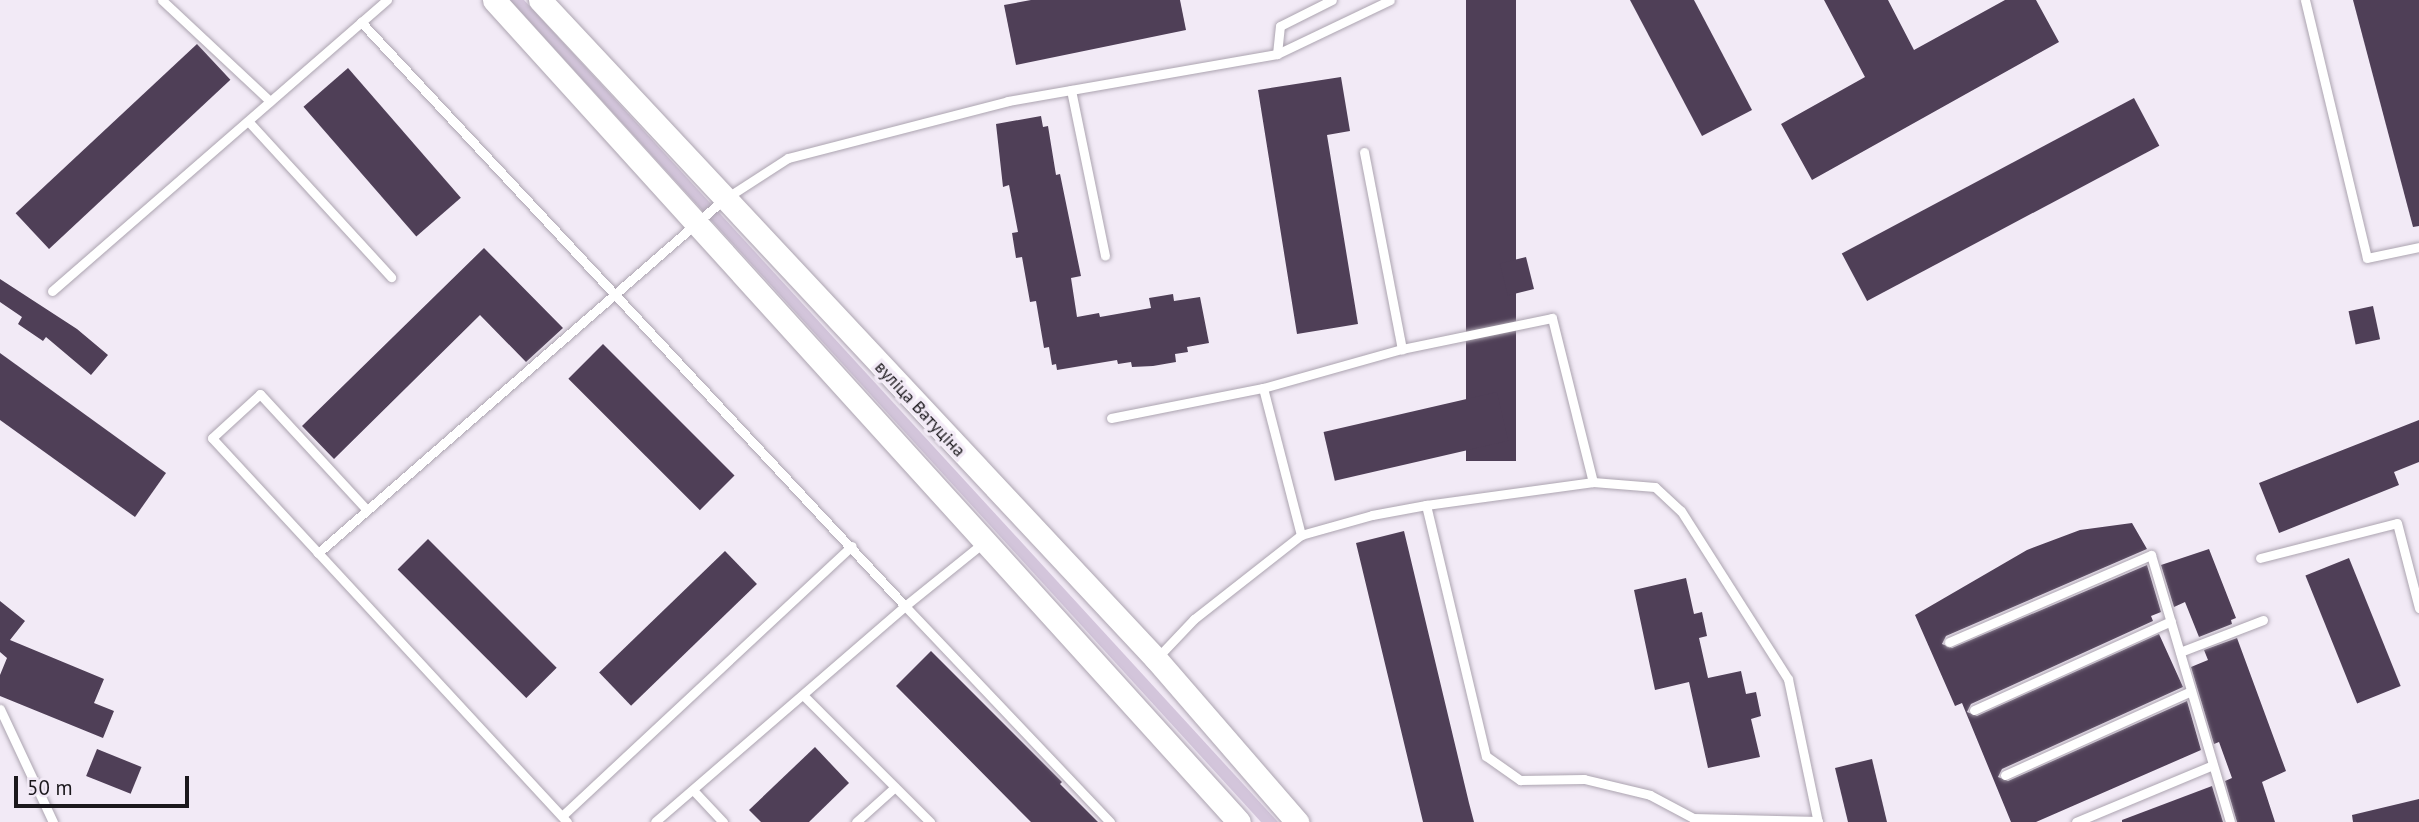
<!DOCTYPE html>
<meta charset="utf-8">
<style>
body{margin:0}
#map{position:relative;width:2419px;height:822px;overflow:hidden;background:#f2eaf6;font-family:"PT Sans",sans-serif}
div>[style]{position:absolute}
[style*='--x']{left:calc(var(--x)*1px);top:calc(var(--y)*1px);width:calc(var(--w)*1px);rotate:calc(var(--a)*1deg)}
.green>*{inset:0;background:#d3c5db}
.building>*{inset:0;background:#4f3f57;transform-origin:0 0}
.roads{filter:drop-shadow(0 0 2px #aca4b0) drop-shadow(0 0 2px #aca4b0)}
.service>*{height:9px;margin:-4.5px;padding:0 4.5px;transform-origin:4.5px;border-radius:4.5px;background:#fff}
.tertiary>*{height:23px;margin:-11.5px;padding:0 11.5px;transform-origin:11.5px;border-radius:11.5px;background:#fff}
span{translate:-50% -50%;white-space:nowrap;text-align:center;line-height:1.15;-webkit-text-stroke:7px #f2eaf6;paint-order:stroke}
.street-label{font-size:18px;color:#1b181c}
.scale{position:absolute;left:14px;top:776px;width:175px;height:32px;box-sizing:border-box;border:4px solid #1b181c;border-top:0;padding-left:9px;font-size:21px;line-height:24px;white-space:nowrap;color:#1b181c;-webkit-text-stroke:5px #f2eaf6;paint-order:stroke}
</style>
<div id="map">
<div class="green">
<div style="clip-path:polygon(510px 0,524px 0,1278px 822px,1261px 822px)"></div>
</div>
<div class="building">
<div style="clip-path:polygon(1031px 0,1180px 0,1186px 30px,1016px 65px,1004px 5px)"></div>
<div style="left:1466px;top:0;width:50px;height:461px"></div>
<div style="clip-path:polygon(1630px 0,1694px 0,1752px 110px,1702px 136px)"></div>
<div style="clip-path:polygon(1824px 0,1888px 0,1914px 50px,2005px 0,2036px 0,2059px 42px,1812px 180px,1781px 124px,1865px 77px)"></div>
<div style="clip-path:polygon(2353px 0,2419px 0,2419px 226px,2413px 227px)"></div>
<div style="left:197px;top:44px;width:49px;height:248px;rotate:47deg"></div>
<div style="left:348px;top:68px;width:172px;height:59px;rotate:49deg"></div>
<div style="clip-path:polygon(1341px 77px,1350px 131px,1327px 135px,1358px 324px,1297px 334px,1258px 90px)"></div>
<div style="left:2134px;top:98px;width:54px;height:331px;rotate:62deg"></div>
<div style="clip-path:polygon(1041px 116px,1043px 127px,1048px 126px,1056px 175px,1060px 174px,1075px 247px,1081px 276px,1071px 278px,1077px 317px,1099px 313px,1100px 317px,1151px 308px,1149px 298px,1173px 294px,1174px 301px,1200px 297px,1209px 343px,1187px 347px,1188px 352px,1175px 354px,1176px 362px,1153px 366px,1132px 367px,1131px 362px,1118px 364px,1117px 360px,1057px 370px,1056px 364px,1052px 365px,1049px 347px,1044px 348px,1036px 301px,1030px 302px,1022px 257px,1016px 258px,1012px 233px,1018px 232px,1009px 185px,1003px 187px,996px 124px)"></div>
<div style="clip-path:polygon(484px 248px,563px 328px,526px 362px,480px 315px,334px 459px,302px 426px)"></div>
<div style="left:1526px;top:257px;width:33px;height:27px;rotate:76deg"></div>
<div style="clip-path:polygon(0 279px,77px 329px,108px 355px,91px 375px,46px 337px,43px 341px,18px 324px,22px 317px,0 302px)"></div>
<div style="left:2373px;top:306px;width:34px;height:25px;rotate:78deg"></div>
<div style="left:603px;top:344px;width:186px;height:49px;rotate:45deg"></div>
<div style="clip-path:polygon(0 353px,166px 473px,135px 517px,0 420px)"></div>
<div style="left:1497px;top:392px;width:50px;height:178px;rotate:77deg"></div>
<div style="clip-path:polygon(2419px 420px,2419px 462px,2394px 472px,2399px 485px,2279px 533px,2259px 483px)"></div>
<div style="clip-path:polygon(2132px 523px,2147px 549px,1946px 636px,1942px 644px,1952px 648px,2147px 565px,2161px 612px,2151px 616px,2153px 621px,1971px 704px,1967px 712px,1977px 716px,2159px 634px,2183px 687px,2002px 769px,1998px 777px,2008px 781px,2187px 701px,2201px 750px,2036px 822px,2011px 822px,1962px 703px,1955px 706px,1915px 615px,2027px 550px,2080px 530px)"></div>
<div style="clip-path:polygon(1404px 531px,1469px 803px,1474px 822px,1423px 822px,1356px 543px)"></div>
<div style="left:428px;top:539px;width:182px;height:43px;rotate:45deg"></div>
<div style="clip-path:polygon(2209px 549px,2236px 618px,2231px 620px,2232px 624px,2199px 637px,2185px 602px,2174px 607px,2161px 565px)"></div>
<div style="left:725px;top:551px;width:46px;height:175px;rotate:46deg"></div>
<div style="left:2349px;top:558px;width:138px;height:47px;rotate:68deg"></div>
<div style="clip-path:polygon(1686px 578px,1694px 614px,1702px 612px,1707px 636px,1699px 638px,1708px 678px,1741px 671px,1746px 694px,1756px 692px,1761px 716px,1751px 719px,1760px 757px,1708px 768px,1689px 682px,1655px 690px,1634px 590px)"></div>
<div style="clip-path:polygon(0 601px,25px 621px,10px 640px,104px 679px,94px 703px,114px 711px,103px 738px,0 696px,0 675px,7px 658px,0 652px)"></div>
<div style="clip-path:polygon(2237px 638px,2286px 771px,2262px 782px,2275px 822px,2237px 822px,2225px 781px,2232px 778px,2219px 742px,2214px 744px,2191px 667px,2208px 660px,2204px 650px)"></div>
<div style="clip-path:polygon(931px 651px,1062px 782px,1060px 784px,1098px 822px,1031px 822px,896px 686px)"></div>
<div style="clip-path:polygon(815px 747px,849px 783px,809px 822px,761px 822px,749px 810px)"></div>
<div style="left:97px;top:749px;width:48px;height:29px;rotate:22deg"></div>
<div style="clip-path:polygon(1872px 759px,1887px 822px,1848px 822px,1835px 768px)"></div>
<div style="clip-path:polygon(2212px 786px,2223px 822px,2122px 822px,2122px 820px)"></div>
<div style="clip-path:polygon(2419px 799px,2419px 822px,2353px 822px,2352px 815px)"></div>
</div>
<div class="roads">
<div class="service">
<div style="--x:162;--y:0;--w:148;--a:43.1"></div>
<div style="--x:2305;--y:0;--w:265;--a:76.5"></div>
<div style="--x:2367;--y:258;--w:53;--a:-11.9"></div>
<div style="--x:361;--y:22;--w:798;--a:47.03"></div>
<div style="--x:905;--y:606;--w:330;--a:139.2"></div>
<div style="--x:1277;--y:54;--w:28;--a:-84"></div>
<div style="--x:1280;--y:26;--w:58;--a:-26.6"></div>
<div style="--x:1071;--y:90;--w:169;--a:78.4"></div>
<div style="--x:248;--y:121;--w:212;--a:47.5"></div>
<div style="--x:1364;--y:152;--w:201;--a:79.1"></div>
<div style="--x:52;--y:291;--w:444;--a:-41"></div>
<div style="--x:1263;--y:388;--w:152;--a:75.5"></div>
<div style="--x:1111;--y:418;--w:155;--a:-11.2"></div>
<div style="--x:1263;--y:388;--w:144;--a:-15.7"></div>
<div style="--x:1402;--y:349;--w:153;--a:-11.7"></div>
<div style="--x:1552;--y:318;--w:169;--a:76"></div>
<div style="--x:1593;--y:482;--w:62;--a:4.6"></div>
<div style="--x:1655;--y:487;--w:35;--a:43"></div>
<div style="--x:1681;--y:511;--w:199;--a:57.5"></div>
<div style="--x:1788;--y:679;--w:146;--a:78.2"></div>
<div style="--x:1426;--y:505;--w:258;--a:76.6"></div>
<div style="--x:1486;--y:756;--w:42;--a:35.2"></div>
<div style="--x:1520;--y:780;--w:64;--a:-0.9"></div>
<div style="--x:1584;--y:779;--w:68;--a:13.6"></div>
<div style="--x:1650;--y:795;--w:49;--a:28.1"></div>
<div style="--x:1693;--y:818;--w:125;--a:1.4"></div>
<div style="--x:367;--y:510;--w:158;--a:-132.7"></div>
<div style="--x:260;--y:394;--w:65;--a:137.5"></div>
<div style="--x:212;--y:438;--w:523;--a:47.25"></div>
<div style="--x:983;--y:543;--w:100;--a:141.1"></div>
<div style="--x:905;--y:606;--w:298;--a:46.5"></div>
<div style="--x:318;--y:553;--w:537;--a:-41.08"></div>
<div style="--x:723;--y:200;--w:77;--a:-32.9"></div>
<div style="--x:788;--y:158;--w:227;--a:-14.5"></div>
<div style="--x:1008;--y:101;--w:273;--a:-9.9"></div>
<div style="--x:1277;--y:54;--w:125;--a:-25.5"></div>
<div style="--x:2260;--y:558;--w:141;--a:-14.3"></div>
<div style="--x:2397;--y:523;--w:88;--a:75.5"></div>
<div style="--x:1949;--y:642;--w:220;--a:-23.3"></div>
<div style="--x:2151;--y:555;--w:278;--a:73.5"></div>
<div style="--x:2180;--y:652;--w:89;--a:-21.1"></div>
<div style="--x:1156;--y:659;--w:55;--a:-46.5"></div>
<div style="--x:1194;--y:619;--w:136;--a:-38.1"></div>
<div style="--x:1301;--y:535;--w:74;--a:-15.7"></div>
<div style="--x:1372;--y:515;--w:55;--a:-10.5"></div>
<div style="--x:1426;--y:505;--w:169;--a:-7.8"></div>
<div style="--x:803;--y:695;--w:180;--a:45"></div>
<div style="--x:0;--y:709;--w:125;--a:64.9"></div>
<div style="--x:1974;--y:710;--w:216;--a:-24.3"></div>
<div style="--x:2005;--y:775;--w:204;--a:-24.3"></div>
<div style="--x:693;--y:790;--w:44;--a:46.8"></div>
<div style="--x:562;--y:816;--w:396;--a:-43"></div>
<div style="--x:856;--y:822;--w:52;--a:-41.9"></div>
<div style="--x:2076;--y:822;--w:148;--a:-22.6"></div>
</div>
<div class="tertiary">
<div style="--x:494;--y:0;--w:1109;--a:47.81"></div>
<div style="--x:540;--y:0;--w:902;--a:46.93"></div>
<div style="--x:1156;--y:659;--w:216;--a:49.1"></div>
</div>
</div>
<div class="street-label">
<span style="left:920px;top:409px;rotate:47deg">вуліца Ватуціна</span>
</div>
<div class="scale">50 m</div>
</div>
